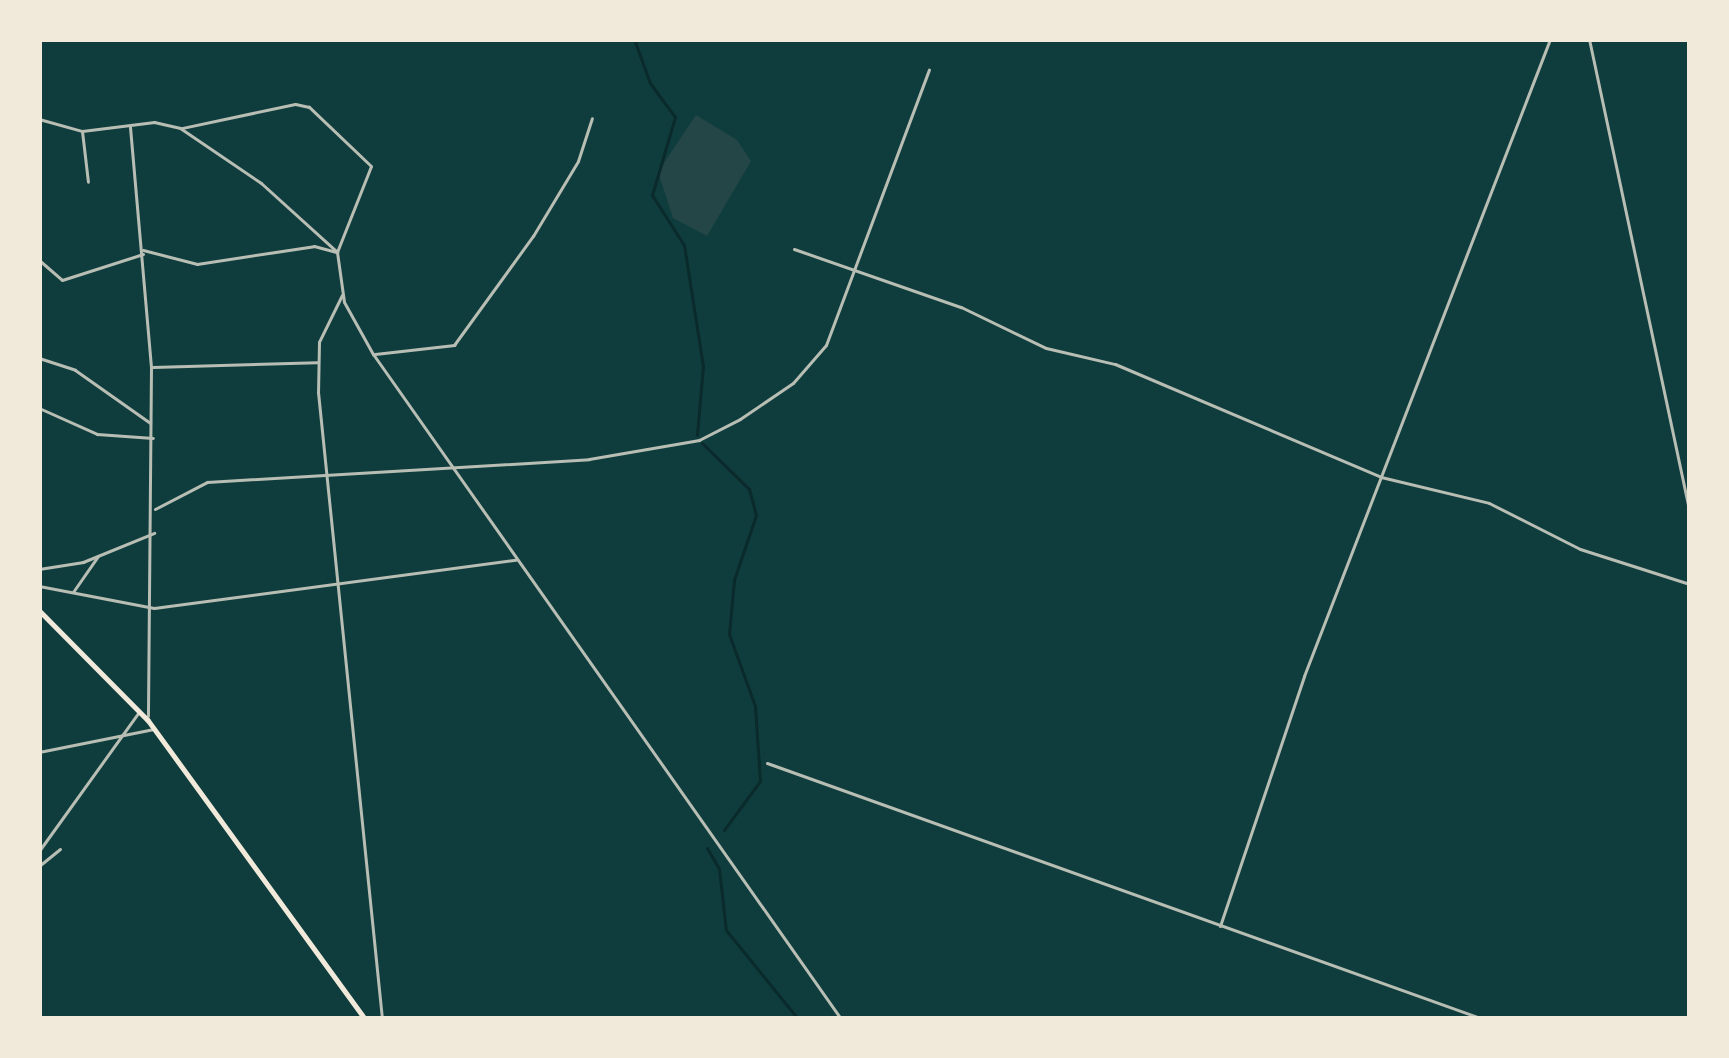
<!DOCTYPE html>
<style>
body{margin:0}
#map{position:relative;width:1729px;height:1058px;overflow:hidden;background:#0f3d3e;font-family:"Archivo Narrow",sans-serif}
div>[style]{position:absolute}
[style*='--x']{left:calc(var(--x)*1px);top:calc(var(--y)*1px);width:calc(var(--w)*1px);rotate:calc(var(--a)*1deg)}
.green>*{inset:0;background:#244646}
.stream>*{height:3px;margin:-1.5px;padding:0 1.5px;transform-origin:1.5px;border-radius:1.5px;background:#0a2a2b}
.minor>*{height:3px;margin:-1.5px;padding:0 1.5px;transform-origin:1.5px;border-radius:1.5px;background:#b8beb3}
.tertiary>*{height:3px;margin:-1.5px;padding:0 1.5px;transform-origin:1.5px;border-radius:1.5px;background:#b8beb3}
.secondary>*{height:4.5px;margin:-2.25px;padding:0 2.25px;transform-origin:2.25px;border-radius:2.25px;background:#f1e9da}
span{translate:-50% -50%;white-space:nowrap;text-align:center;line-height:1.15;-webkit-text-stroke:9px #f1e9da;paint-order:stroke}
.frame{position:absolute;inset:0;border:42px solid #f1e9da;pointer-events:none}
</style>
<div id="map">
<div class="green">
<div style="clip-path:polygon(696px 115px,737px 140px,751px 161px,707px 236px,673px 218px,658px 172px)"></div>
</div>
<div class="stream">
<div style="--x:634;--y:39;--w:47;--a:70"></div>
<div style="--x:650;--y:83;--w:42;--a:53.7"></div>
<div style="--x:675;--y:117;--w:81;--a:106.4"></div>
<div style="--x:652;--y:195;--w:59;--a:57.4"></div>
<div style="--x:684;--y:245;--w:122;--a:81.1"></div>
<div style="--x:703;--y:366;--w:69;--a:95"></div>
<div style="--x:702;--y:443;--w:66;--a:44.4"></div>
<div style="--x:749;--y:489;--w:27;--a:75"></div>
<div style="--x:756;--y:515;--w:69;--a:108.7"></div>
<div style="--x:734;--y:580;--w:54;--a:95.3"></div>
<div style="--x:729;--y:634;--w:77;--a:70.1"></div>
<div style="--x:755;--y:706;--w:75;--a:86.2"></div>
<div style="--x:760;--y:781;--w:61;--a:126.3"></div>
<div style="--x:707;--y:848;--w:24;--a:60"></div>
<div style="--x:719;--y:869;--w:61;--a:83.5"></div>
<div style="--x:726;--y:930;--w:114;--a:51"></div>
</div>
<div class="minor">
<div style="--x:1589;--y:39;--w:488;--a:78"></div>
<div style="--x:82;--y:131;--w:51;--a:83.3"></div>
<div style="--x:794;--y:249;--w:177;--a:19.2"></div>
<div style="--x:961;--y:307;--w:94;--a:25.8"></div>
<div style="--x:1046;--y:348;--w:71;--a:13.1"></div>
<div style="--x:1115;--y:364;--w:289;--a:23"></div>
<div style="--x:1381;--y:477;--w:111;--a:13.5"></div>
<div style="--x:1489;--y:503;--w:102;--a:26.8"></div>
<div style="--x:1580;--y:549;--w:115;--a:17.7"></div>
<div style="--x:143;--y:250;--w:56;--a:14.5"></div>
<div style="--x:197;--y:264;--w:118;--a:-8.7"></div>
<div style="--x:314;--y:246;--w:24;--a:15"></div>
<div style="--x:337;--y:252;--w:92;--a:-68.4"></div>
<div style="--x:371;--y:166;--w:86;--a:-136.4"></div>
<div style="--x:309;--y:107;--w:14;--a:-168"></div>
<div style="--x:295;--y:104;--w:116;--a:168"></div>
<div style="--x:39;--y:260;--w:30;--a:41"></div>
<div style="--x:62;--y:280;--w:85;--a:-17.8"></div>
<div style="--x:342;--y:295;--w:52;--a:116.1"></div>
<div style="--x:319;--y:342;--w:50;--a:91.1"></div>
<div style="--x:318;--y:392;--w:630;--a:84.17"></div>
<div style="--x:375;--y:354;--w:80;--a:-6.5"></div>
<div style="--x:454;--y:345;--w:135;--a:-54.1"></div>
<div style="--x:533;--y:236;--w:87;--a:-59"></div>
<div style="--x:578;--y:161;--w:45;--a:-72"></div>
<div style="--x:39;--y:358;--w:38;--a:18"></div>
<div style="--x:75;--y:370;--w:92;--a:35.2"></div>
<div style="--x:153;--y:367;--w:164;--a:-1.7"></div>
<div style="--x:39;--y:408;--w:64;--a:24.1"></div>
<div style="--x:97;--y:434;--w:56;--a:4.1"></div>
<div style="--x:155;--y:509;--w:59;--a:-27.4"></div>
<div style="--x:207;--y:482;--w:383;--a:-3.4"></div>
<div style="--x:589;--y:459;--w:112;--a:-9.8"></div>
<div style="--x:699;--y:440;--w:46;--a:-27.1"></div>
<div style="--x:740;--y:419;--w:64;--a:-34.2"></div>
<div style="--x:793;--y:383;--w:50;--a:-49"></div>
<div style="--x:826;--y:345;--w:294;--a:-69.5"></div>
<div style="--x:39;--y:569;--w:45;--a:-9"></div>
<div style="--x:83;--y:562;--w:77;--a:-22.2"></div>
<div style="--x:39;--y:586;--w:117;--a:10.8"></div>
<div style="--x:154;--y:608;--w:365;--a:-7.6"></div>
<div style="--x:73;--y:592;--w:44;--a:-55.2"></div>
<div style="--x:39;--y:752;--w:117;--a:-11.3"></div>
<div style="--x:767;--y:763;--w:760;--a:19.67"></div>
<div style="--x:39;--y:851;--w:171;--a:-54.3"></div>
<div style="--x:39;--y:866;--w:27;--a:-39"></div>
<div style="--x:1220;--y:926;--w:264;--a:-71.4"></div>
<div style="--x:1304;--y:676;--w:683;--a:-68.88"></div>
</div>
<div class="tertiary">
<div style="--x:39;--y:119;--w:45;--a:15.6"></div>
<div style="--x:82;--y:131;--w:73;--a:-7.1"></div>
<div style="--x:154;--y:122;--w:27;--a:13"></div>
<div style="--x:180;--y:128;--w:98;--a:34.2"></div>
<div style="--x:261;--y:183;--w:103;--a:42.2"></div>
<div style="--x:337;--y:252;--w:50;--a:82"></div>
<div style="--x:344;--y:302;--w:60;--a:60.9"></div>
<div style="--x:373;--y:354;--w:813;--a:54.86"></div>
<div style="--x:130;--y:127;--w:241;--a:85"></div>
<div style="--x:151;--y:367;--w:349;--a:90.5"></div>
</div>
<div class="secondary">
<div style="--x:39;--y:610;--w:155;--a:45.3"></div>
<div style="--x:148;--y:720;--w:369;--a:54"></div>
</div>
<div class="frame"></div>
</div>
